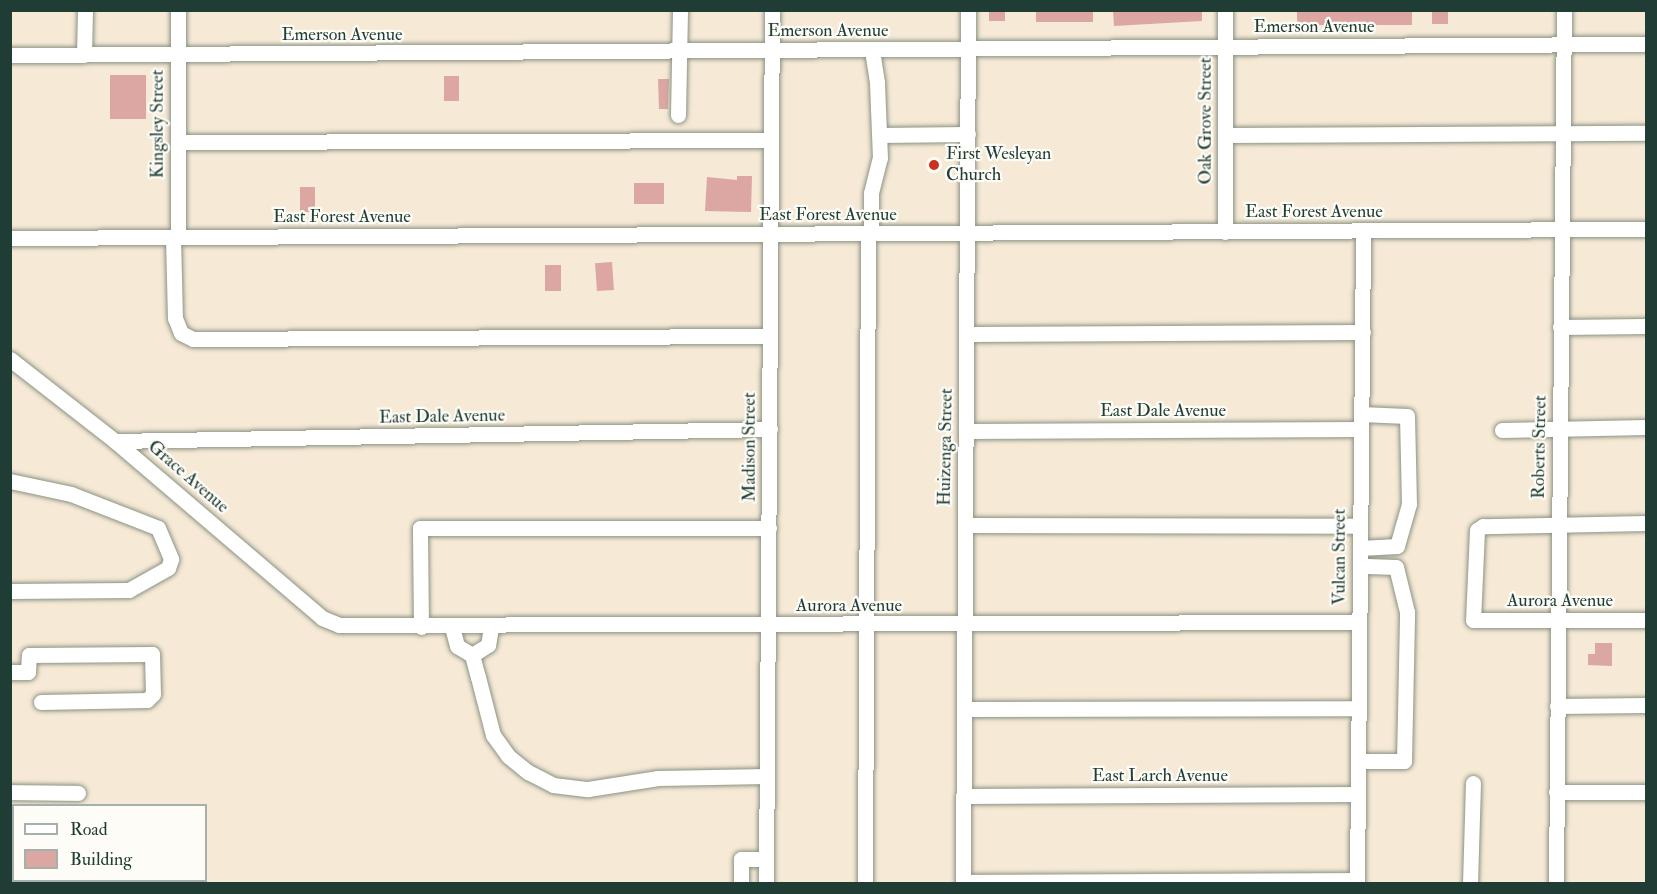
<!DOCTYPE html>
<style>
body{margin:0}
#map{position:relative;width:1657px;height:894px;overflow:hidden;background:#f6e9d5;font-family:"IM FELL Double Pica",serif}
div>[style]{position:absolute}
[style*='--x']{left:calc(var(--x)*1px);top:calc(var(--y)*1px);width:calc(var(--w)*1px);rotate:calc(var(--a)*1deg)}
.building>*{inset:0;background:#dca7a3;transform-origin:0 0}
.roads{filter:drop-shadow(0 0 2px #8a9384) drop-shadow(0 0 2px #8a9384)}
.minor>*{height:15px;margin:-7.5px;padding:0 7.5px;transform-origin:7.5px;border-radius:7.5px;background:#fff}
.dots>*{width:16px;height:16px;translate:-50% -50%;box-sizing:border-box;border:3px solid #fdfcf7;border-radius:50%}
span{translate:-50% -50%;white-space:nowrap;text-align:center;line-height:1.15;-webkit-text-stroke:4.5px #fdfcf7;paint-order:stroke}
.street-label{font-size:18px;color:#1f3d34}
.poi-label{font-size:18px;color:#1f3d34}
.left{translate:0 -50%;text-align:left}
.frame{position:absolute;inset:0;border:12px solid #1f3d34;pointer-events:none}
.legend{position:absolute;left:12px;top:804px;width:195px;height:78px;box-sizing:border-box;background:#fdfcf7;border:2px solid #a4b0a9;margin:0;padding:8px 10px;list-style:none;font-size:18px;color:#1f3d34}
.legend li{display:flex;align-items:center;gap:12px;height:30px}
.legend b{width:30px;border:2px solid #a4b0a9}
</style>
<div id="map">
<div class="building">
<div style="left:989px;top:10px;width:16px;height:11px"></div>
<div style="left:1036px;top:10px;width:57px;height:12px"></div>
<div style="clip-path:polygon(1113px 10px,1202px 10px,1202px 21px,1114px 26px)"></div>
<div style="left:1297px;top:10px;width:115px;height:15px"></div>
<div style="left:1432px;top:10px;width:16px;height:14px"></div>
<div style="left:110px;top:75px;width:36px;height:44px"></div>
<div style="left:459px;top:76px;width:25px;height:15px;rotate:90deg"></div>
<div style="clip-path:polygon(658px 79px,669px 79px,668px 109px,659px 109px)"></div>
<div style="clip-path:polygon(737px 176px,752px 176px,751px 212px,705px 211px,707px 177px,737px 180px)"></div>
<div style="left:634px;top:183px;width:30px;height:21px"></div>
<div style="left:300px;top:187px;width:15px;height:25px"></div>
<div style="left:612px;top:262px;width:28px;height:17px;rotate:86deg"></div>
<div style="left:545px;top:265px;width:16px;height:26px"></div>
<div style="clip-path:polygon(1595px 643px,1612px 643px,1612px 666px,1588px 665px,1588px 654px,1595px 654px)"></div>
</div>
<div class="roads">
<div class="minor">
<div style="--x:178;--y:10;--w:227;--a:90"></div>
<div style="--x:10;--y:55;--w:1636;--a:-0.39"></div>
<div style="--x:84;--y:55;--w:45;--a:-88.7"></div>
<div style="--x:678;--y:115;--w:105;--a:-88.9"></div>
<div style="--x:880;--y:135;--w:88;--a:-0.7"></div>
<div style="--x:1225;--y:135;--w:421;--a:-0.3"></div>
<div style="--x:178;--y:142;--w:593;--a:-0.19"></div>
<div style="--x:1225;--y:232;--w:222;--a:-90"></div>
<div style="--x:871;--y:234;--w:41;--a:-90"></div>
<div style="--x:871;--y:193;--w:36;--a:-76"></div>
<div style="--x:880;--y:158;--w:76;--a:-92.3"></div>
<div style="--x:877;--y:82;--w:32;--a:-99"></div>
<div style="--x:173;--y:237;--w:81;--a:88.6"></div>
<div style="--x:175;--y:318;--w:16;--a:68"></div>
<div style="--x:181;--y:333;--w:13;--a:27"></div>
<div style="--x:193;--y:339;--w:577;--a:-0.3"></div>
<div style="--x:10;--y:238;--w:1636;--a:-0.32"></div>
<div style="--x:1560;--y:327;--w:86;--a:-0.7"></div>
<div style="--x:967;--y:334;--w:396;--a:-0.3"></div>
<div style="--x:10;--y:359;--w:133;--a:38"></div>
<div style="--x:115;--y:441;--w:272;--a:40.5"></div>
<div style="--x:322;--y:618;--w:18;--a:22"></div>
<div style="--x:339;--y:625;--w:1020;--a:-0.17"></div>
<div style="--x:1502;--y:430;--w:144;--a:-1.2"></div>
<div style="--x:966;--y:431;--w:394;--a:-0.3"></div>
<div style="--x:115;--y:441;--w:655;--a:-1.05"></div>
<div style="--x:10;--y:481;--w:62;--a:12"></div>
<div style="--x:71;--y:494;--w:93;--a:21.3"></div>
<div style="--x:158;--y:528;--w:34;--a:67"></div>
<div style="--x:171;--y:559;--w:9;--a:108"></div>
<div style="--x:168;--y:568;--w:45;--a:150.6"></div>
<div style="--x:129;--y:590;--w:119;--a:179.5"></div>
<div style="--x:1646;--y:523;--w:163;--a:178.9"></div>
<div style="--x:1483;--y:526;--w:7;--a:146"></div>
<div style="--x:1477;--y:530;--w:90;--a:92.5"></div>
<div style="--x:1473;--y:620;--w:173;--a:0"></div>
<div style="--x:965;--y:525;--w:395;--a:0.1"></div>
<div style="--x:1360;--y:548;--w:37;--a:-3"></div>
<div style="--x:1397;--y:546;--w:44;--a:-74.1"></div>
<div style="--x:1409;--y:504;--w:88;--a:-91.3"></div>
<div style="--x:1407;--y:416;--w:46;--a:-177.5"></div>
<div style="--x:421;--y:627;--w:99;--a:-90.6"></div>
<div style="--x:420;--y:528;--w:349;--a:0"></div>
<div style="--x:452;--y:627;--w:20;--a:75"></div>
<div style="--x:457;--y:646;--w:17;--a:31"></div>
<div style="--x:491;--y:627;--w:18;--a:99"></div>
<div style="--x:488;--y:645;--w:19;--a:148"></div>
<div style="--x:472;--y:655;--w:23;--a:75"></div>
<div style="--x:478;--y:677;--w:60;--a:75.5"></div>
<div style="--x:493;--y:735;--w:26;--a:54"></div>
<div style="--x:508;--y:756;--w:26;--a:39"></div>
<div style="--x:528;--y:772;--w:28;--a:27"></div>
<div style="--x:553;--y:785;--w:35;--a:7"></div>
<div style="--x:588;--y:789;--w:71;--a:-8.9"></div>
<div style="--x:658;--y:778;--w:109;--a:-1.1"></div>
<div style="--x:10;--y:672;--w:18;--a:0"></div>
<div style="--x:28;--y:672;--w:17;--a:-87"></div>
<div style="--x:29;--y:655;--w:123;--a:-0.5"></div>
<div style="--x:152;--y:654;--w:40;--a:88.6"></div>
<div style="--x:153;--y:694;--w:8;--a:135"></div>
<div style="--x:147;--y:700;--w:106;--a:178.9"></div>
<div style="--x:1557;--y:706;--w:89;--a:-0.6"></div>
<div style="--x:964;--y:709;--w:395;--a:-0.1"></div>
<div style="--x:1358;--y:761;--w:46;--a:0"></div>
<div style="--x:1404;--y:761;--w:149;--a:-88.8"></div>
<div style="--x:1407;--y:612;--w:46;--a:-103.7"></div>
<div style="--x:1396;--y:567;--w:36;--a:-178"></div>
<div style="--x:10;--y:792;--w:68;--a:0.8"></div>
<div style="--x:1556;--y:792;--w:90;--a:0"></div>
<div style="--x:963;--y:796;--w:394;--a:-0.3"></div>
<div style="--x:963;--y:882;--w:394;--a:-0.3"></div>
<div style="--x:741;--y:884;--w:25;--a:-90"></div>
<div style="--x:741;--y:859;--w:25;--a:0"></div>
<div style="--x:766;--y:884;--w:874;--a:-89.61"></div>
<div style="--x:865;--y:884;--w:650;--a:-89.74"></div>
<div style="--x:963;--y:884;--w:874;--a:-89.67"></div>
<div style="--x:1357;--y:884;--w:653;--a:-89.47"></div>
<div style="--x:1470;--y:884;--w:101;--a:-88.3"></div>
<div style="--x:1556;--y:884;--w:874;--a:-89.48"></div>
</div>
</div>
<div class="dots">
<div style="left:934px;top:165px;background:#c8321e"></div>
</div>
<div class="street-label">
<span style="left:1314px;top:27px">Emerson Avenue</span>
<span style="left:828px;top:31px">Emerson Avenue</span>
<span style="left:342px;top:35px">Emerson Avenue</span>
<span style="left:1206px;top:121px;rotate:-90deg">Oak Grove Street</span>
<span style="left:158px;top:124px;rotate:-90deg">Kingsley Street</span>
<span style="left:1314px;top:212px">East Forest Avenue</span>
<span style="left:828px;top:215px">East Forest Avenue</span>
<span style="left:342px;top:217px">East Forest Avenue</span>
<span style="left:1163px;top:411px">East Dale Avenue</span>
<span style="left:442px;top:417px;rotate:-1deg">East Dale Avenue</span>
<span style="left:750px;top:447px;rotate:-90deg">Madison Street</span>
<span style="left:946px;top:447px;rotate:-89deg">Huizenga Street</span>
<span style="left:1540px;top:447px;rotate:-89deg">Roberts Street</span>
<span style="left:188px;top:477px;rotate:41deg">Grace Avenue</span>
<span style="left:1340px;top:557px;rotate:-90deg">Vulcan Street</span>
<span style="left:1560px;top:601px">Aurora Avenue</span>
<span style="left:849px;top:606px">Aurora Avenue</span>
<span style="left:1160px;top:776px">East Larch Avenue</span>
</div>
<div class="poi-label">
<span class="left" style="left:946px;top:165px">First Wesleyan<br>Church</span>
</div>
<div class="frame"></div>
<ul class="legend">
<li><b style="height:8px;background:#fff"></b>Road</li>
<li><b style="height:16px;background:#dca7a3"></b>Building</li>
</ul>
</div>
